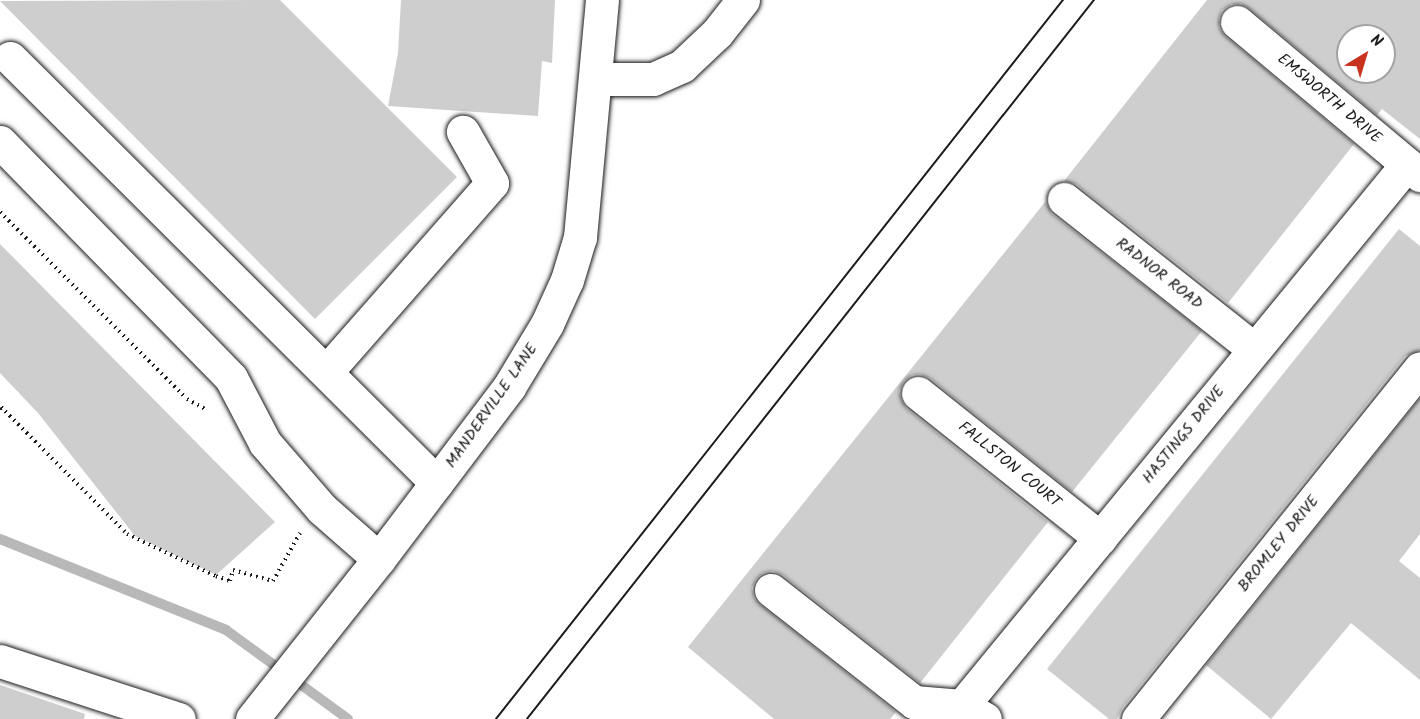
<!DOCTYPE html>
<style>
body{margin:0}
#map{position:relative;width:1420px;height:719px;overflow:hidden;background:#fff;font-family:Kalam,sans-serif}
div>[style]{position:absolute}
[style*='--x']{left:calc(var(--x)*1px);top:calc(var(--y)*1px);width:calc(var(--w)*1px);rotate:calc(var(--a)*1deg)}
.stream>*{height:10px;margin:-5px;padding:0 5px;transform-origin:5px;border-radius:5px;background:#b8b8b8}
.building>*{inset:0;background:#cecece}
.path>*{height:4px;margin-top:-2px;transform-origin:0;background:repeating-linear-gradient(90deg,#1c1c1c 0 1.5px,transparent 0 6px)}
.roads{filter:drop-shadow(0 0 2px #1c1c1c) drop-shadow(0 0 2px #1c1c1c)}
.minor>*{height:33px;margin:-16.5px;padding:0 16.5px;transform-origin:16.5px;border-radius:16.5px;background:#fff}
.tram>*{height:1.5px;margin:-0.75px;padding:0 0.75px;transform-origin:0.75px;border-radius:0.75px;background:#1c1c1c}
span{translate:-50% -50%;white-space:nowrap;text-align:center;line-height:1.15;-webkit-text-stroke:5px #fff;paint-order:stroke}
.street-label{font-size:16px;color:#1c1c1c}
.north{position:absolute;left:1336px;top:24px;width:60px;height:60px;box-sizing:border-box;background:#fff;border:2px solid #a4a4a4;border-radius:50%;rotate:38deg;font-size:16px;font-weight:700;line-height:24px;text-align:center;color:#1c1c1c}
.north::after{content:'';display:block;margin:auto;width:21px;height:27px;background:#c8321e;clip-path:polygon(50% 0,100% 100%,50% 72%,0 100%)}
</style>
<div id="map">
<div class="stream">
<div style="--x:0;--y:539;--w:244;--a:21.9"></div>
<div style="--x:226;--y:630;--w:151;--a:36.1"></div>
</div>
<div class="building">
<div style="clip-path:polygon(280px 0,457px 177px,315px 319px,0 1px)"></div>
<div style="clip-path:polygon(401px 0,555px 0,552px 63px,542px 61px,538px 116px,388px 106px,398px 53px)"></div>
<div style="clip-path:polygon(evenodd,1207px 0,1420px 0,1420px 139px,1382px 109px,1377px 115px,1249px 8px,1241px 4px,1231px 4px,1222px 10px,1219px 18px,1219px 28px,1225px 36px,1354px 144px,1228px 303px,1076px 184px,1064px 181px,1207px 0,1348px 36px,1384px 36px,1384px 72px,1348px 72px,1348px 36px)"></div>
<div style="clip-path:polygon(1045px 202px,1052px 214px,1202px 331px,1072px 492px,930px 378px,920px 374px,912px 375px,904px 381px,899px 391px,901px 400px,906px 408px,1048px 522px,920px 683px,783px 575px,773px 571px,763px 573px,756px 579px,752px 588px,754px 598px,759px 604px,896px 712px,890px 719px,774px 719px,688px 647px)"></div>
<div style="clip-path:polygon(1399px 229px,1420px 246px,1420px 350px,1405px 356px,1123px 707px,1117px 719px,1109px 719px,1047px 669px)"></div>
<div style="clip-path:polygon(0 244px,275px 522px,216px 575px,135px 536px,38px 413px,0 373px)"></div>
<div style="clip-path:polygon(1420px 398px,1420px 534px,1399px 561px,1420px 578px,1420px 680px,1351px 623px,1271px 719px,1206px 665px)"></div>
<div style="clip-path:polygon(0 685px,85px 714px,84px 719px,0 719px)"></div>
</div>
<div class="path">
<div style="--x:0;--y:212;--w:264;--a:45"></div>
<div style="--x:187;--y:399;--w:23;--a:29"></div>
<div style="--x:0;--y:410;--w:3;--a:-72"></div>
<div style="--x:1;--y:407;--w:179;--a:45.2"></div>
<div style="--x:127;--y:534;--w:98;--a:25.3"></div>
<div style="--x:216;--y:576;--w:15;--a:20"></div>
<div style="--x:230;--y:581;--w:11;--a:-75"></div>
<div style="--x:233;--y:570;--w:41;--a:15.4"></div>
<div style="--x:273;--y:581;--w:55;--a:-60.6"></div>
</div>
<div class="roads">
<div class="minor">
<div style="--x:1237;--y:22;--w:239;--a:39.9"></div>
<div style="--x:10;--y:58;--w:602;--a:44.87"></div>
<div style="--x:596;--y:79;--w:57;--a:0"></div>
<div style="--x:653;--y:79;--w:32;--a:-24"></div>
<div style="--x:682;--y:66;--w:48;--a:-43.3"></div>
<div style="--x:717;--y:33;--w:42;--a:-51.8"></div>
<div style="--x:0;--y:142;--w:330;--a:45.6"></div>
<div style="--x:231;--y:378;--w:73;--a:62.4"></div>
<div style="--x:265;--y:443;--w:87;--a:49.2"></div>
<div style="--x:322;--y:509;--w:76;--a:41.3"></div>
<div style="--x:1064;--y:199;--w:242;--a:38.3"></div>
<div style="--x:327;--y:371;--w:250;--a:-48.7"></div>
<div style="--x:492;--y:183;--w:59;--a:-119.6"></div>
<div style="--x:918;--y:393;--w:233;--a:38.5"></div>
<div style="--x:771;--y:590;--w:182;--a:38.1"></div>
<div style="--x:914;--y:702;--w:48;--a:4.8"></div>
<div style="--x:962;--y:706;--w:26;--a:29"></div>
<div style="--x:0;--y:661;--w:188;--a:18"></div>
<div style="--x:962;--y:706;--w:701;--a:-50.61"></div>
<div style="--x:252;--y:719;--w:204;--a:-51.6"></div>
<div style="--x:379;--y:559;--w:216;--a:-52.9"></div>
<div style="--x:509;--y:387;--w:74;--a:-58.9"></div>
<div style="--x:547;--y:324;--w:48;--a:-65.6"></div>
<div style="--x:567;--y:280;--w:45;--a:-73.2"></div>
<div style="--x:580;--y:237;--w:238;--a:-84.7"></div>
<div style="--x:1138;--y:719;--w:450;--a:-51.2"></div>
</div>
</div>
<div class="tram">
<div style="--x:496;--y:719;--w:916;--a:-51.74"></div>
<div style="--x:527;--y:719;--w:916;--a:-51.74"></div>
</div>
<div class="street-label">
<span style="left:1329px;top:99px;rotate:40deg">EMSWORTH DRIVE</span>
<span style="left:1159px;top:274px;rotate:38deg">RADNOR ROAD</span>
<span style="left:492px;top:406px;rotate:-55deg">MANDERVILLE LANE</span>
<span style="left:1184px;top:435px;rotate:-51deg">HASTINGS DRIVE</span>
<span style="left:1009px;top:465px;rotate:39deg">FALLSTON COURT</span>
<span style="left:1279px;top:544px;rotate:-51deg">BROMLEY DRIVE</span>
</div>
<div class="north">N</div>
</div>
